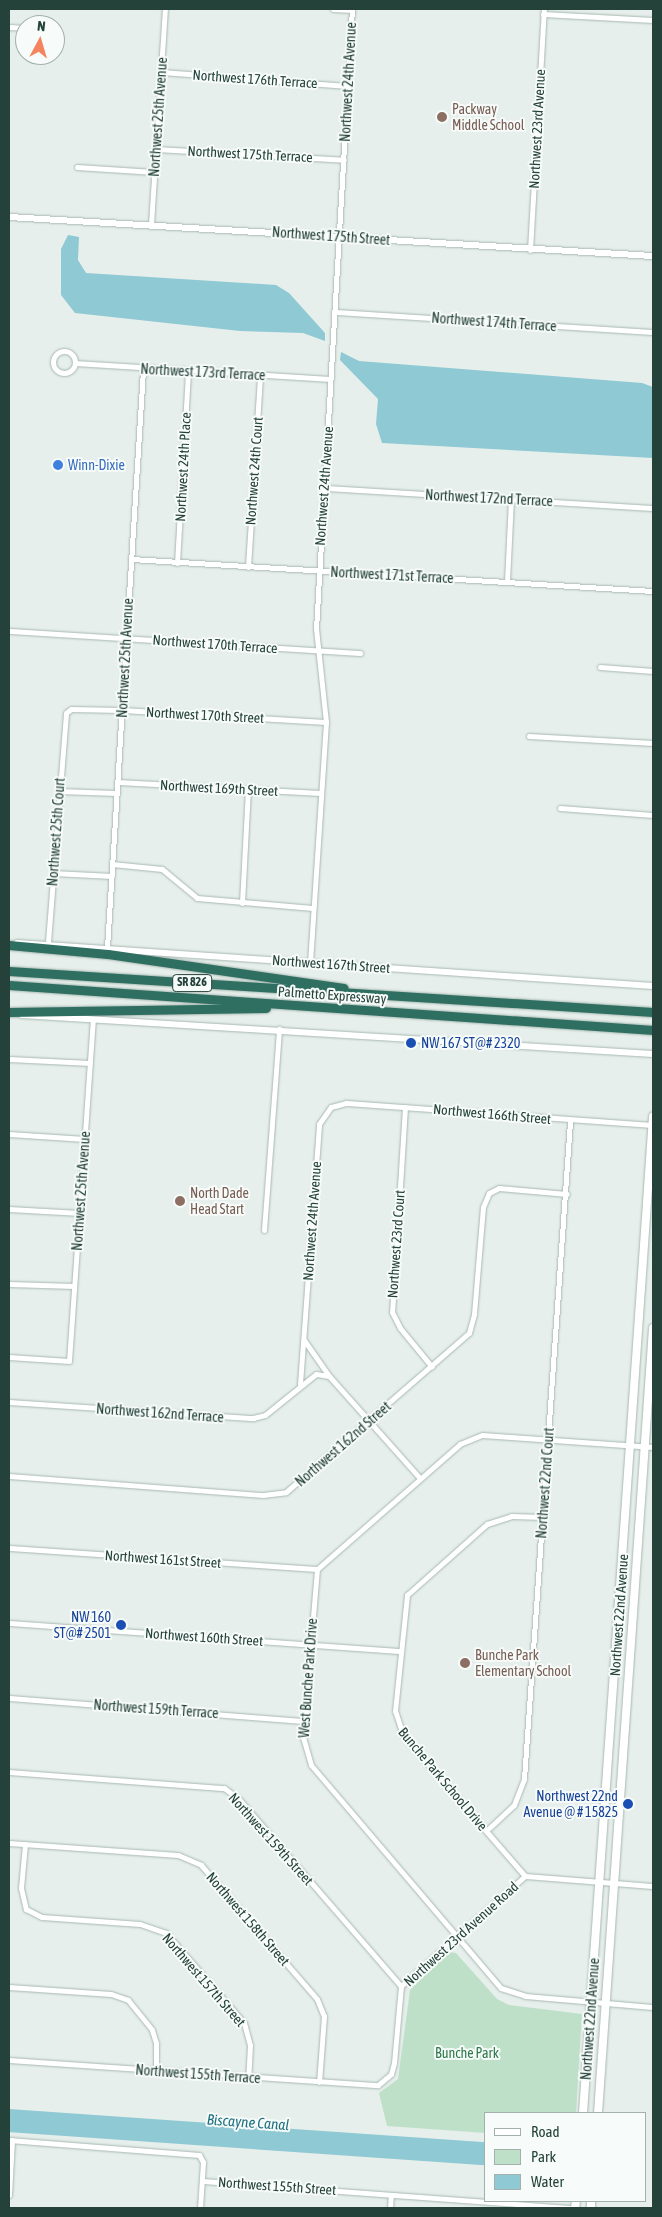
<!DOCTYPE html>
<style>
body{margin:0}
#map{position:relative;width:662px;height:2217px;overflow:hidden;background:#e6efeb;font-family:"Asap Condensed",sans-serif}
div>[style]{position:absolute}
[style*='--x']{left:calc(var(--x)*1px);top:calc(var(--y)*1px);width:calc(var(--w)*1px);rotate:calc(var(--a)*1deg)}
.green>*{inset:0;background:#bfe0c8}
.water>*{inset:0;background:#8ec9d4;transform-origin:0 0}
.roads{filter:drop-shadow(0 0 1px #a8b8b2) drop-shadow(0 0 1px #a8b8b2)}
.minor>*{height:5px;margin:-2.5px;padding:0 2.5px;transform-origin:2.5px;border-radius:2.5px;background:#fff}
.minor>.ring{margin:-2.5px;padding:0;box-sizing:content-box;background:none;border:5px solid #fff;border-radius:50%}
.tertiary>*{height:6px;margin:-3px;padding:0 3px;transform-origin:3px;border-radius:3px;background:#fff}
.secondary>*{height:8px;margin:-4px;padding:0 4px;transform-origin:4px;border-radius:4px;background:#fff}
.motorway>*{height:9px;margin:-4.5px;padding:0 4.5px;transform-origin:4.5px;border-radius:4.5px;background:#2f6f62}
.dots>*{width:14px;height:14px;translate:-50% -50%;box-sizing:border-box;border:2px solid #f7fbf9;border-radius:50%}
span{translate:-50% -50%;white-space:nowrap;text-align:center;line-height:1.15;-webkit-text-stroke:4px #f7fbf9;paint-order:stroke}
.shield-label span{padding:1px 4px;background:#f7fbf9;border:1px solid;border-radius:4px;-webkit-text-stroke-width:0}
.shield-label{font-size:12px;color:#24423a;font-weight:700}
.street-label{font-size:14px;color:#24423a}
.education-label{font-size:14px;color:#785e54}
.left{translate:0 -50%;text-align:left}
.shop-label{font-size:14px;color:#366cbe}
.transit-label{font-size:14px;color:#164399}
.right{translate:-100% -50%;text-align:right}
.park-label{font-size:14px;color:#2d7a4b}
.water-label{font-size:15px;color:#1c6f80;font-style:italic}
.frame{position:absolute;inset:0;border:10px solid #24423a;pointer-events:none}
.legend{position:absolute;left:484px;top:2112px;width:162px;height:90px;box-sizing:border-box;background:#f7fbf9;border:1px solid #a3b1ad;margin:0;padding:6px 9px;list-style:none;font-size:15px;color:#24423a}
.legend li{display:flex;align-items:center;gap:10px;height:25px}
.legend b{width:25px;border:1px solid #a3b1ad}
.north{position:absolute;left:15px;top:15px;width:50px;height:50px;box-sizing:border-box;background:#f7fbf9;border:1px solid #a3b1ad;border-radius:50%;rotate:6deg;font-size:14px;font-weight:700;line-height:20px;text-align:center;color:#24423a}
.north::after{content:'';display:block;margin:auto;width:18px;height:22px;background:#f4845f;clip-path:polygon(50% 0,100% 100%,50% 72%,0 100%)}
</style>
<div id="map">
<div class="green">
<div style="clip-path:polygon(449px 1952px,456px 1953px,497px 1999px,509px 2005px,582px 2014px,576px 2113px,486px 2113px,486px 2133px,387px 2126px,379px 2093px,398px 2079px,410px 1990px)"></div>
</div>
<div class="water">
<div style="clip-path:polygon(68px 235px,79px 237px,78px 260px,86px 273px,276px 285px,289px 293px,325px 333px,325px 341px,303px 333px,240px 331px,75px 313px,61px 295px,61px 249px)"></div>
<div style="clip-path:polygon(341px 352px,359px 361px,642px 383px,653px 387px,653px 458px,382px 443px,376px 424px,378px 399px,340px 360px)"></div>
<div style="left:9px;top:2109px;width:478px;height:23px;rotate:4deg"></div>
</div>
<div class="roads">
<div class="minor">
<div style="--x:333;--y:9;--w:19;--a:3"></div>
<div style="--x:543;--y:14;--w:110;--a:3.1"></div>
<div style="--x:9;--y:27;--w:16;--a:4"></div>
<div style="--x:161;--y:72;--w:188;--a:4.3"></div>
<div style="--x:156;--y:149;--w:188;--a:3.3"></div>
<div style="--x:77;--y:167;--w:77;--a:3.7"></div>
<div style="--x:151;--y:224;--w:215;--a:-86.3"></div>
<div style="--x:530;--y:250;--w:241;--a:-86.7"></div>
<div style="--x:335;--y:312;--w:319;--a:3.6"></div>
<div class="ring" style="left:53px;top:351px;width:17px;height:17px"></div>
<div style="--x:75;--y:363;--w:256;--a:3.6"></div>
<div style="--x:325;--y:488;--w:329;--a:3.5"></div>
<div style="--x:131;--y:559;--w:523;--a:3.51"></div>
<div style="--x:177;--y:563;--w:192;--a:-86.7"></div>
<div style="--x:248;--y:567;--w:192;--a:-86.4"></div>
<div style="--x:507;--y:581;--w:82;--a:-87.2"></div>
<div style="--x:9;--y:631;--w:352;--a:3.6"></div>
<div style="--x:600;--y:667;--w:53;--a:4.3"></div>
<div style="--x:529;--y:736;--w:124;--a:3.2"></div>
<div style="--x:118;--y:782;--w:202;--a:3.1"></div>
<div style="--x:59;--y:791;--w:57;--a:2"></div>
<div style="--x:560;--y:808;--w:93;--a:4.3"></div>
<div style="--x:112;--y:864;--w:50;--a:5.7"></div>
<div style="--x:162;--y:869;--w:45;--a:39.6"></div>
<div style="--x:197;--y:898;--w:116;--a:4.9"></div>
<div style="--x:53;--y:873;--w:59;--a:2.9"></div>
<div style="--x:242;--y:903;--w:113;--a:-87"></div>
<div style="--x:48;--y:942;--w:230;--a:-85.5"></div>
<div style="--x:66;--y:713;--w:6;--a:-39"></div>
<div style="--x:71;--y:709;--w:51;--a:1.1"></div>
<div style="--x:122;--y:710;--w:204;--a:3.4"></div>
<div style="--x:107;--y:948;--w:580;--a:-86.44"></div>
<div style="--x:310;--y:963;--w:242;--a:-86.2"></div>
<div style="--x:326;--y:722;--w:94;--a:-96.1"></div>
<div style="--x:316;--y:629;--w:621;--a:-86.68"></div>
<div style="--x:9;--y:1059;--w:81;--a:2.8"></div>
<div style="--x:405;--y:1107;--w:205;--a:93.6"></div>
<div style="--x:392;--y:1312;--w:18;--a:63"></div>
<div style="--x:400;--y:1328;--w:50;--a:50.6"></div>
<div style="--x:9;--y:1134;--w:76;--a:3.8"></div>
<div style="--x:9;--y:1209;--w:71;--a:3.2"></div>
<div style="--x:264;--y:1230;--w:202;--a:-85.7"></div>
<div style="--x:9;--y:1284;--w:65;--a:1.8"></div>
<div style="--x:304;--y:1340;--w:44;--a:55.2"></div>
<div style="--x:329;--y:1376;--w:137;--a:48.3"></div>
<div style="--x:9;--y:1357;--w:60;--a:3.8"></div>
<div style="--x:69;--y:1361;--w:341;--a:-86"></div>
<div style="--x:300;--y:1384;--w:261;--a:-85.8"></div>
<div style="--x:319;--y:1124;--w:21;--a:-55"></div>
<div style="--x:331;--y:1107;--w:16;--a:-15"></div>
<div style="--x:346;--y:1103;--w:308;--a:4.1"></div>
<div style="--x:9;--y:1402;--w:245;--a:3.8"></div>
<div style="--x:253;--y:1418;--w:12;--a:-14"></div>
<div style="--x:265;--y:1415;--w:65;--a:-38.8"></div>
<div style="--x:316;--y:1374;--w:13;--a:9"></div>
<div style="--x:653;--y:1447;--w:171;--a:-176"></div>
<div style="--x:482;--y:1435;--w:24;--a:158"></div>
<div style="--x:460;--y:1444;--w:190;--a:138.8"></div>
<div style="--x:317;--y:1569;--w:169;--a:94.8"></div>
<div style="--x:303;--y:1737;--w:29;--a:74"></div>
<div style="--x:311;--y:1765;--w:293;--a:49.6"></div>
<div style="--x:501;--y:1988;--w:25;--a:18"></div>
<div style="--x:525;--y:1996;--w:128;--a:4.9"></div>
<div style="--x:9;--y:1476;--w:255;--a:4.3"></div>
<div style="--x:263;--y:1495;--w:23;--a:-7"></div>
<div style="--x:286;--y:1492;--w:242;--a:-41"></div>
<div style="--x:469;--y:1333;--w:20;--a:-75"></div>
<div style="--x:474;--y:1314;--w:107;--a:-85.2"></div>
<div style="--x:483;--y:1207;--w:15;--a:-67"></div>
<div style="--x:489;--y:1193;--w:11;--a:-27"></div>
<div style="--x:499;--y:1188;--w:68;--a:5"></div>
<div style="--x:9;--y:1548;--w:309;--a:3.9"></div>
<div style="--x:9;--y:1623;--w:391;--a:4.1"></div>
<div style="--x:9;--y:1698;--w:295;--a:4.5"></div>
<div style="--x:9;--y:1772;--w:216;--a:4.3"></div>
<div style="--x:224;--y:1788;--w:17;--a:36"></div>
<div style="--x:238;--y:1798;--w:249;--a:49.1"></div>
<div style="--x:486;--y:1831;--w:38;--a:-43"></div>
<div style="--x:514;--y:1805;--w:28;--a:-69"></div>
<div style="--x:524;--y:1779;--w:660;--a:-86"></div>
<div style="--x:9;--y:1843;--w:169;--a:4.1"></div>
<div style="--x:178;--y:1855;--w:25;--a:23"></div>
<div style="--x:201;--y:1865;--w:177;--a:49.1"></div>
<div style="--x:317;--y:1999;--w:18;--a:68"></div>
<div style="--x:324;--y:2016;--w:66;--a:94.3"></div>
<div style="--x:25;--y:1844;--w:44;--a:95.2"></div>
<div style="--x:21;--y:1888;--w:22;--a:77"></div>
<div style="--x:26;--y:1909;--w:18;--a:27"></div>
<div style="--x:42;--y:1917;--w:98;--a:4.1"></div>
<div style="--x:140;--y:1924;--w:28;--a:19"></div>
<div style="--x:166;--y:1933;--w:119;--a:49.1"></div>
<div style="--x:244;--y:2023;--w:23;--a:75"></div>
<div style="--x:250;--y:2045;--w:33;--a:93"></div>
<div style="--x:525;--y:1876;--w:186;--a:-130.9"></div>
<div style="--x:403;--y:1735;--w:25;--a:-108"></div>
<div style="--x:395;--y:1711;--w:117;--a:-84.1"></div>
<div style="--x:407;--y:1595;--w:107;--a:-41.6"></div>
<div style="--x:487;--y:1524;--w:25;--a:-18"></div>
<div style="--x:511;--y:1516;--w:32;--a:2"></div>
<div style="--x:525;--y:1876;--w:128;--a:4.5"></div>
<div style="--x:9;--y:1987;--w:102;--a:3.9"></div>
<div style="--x:111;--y:1994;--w:18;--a:19"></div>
<div style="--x:128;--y:2000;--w:38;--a:51"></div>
<div style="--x:152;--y:2030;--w:14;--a:73"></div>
<div style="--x:156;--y:2043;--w:28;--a:90"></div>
<div style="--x:9;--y:2060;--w:370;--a:3.9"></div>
<div style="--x:378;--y:2085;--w:17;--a:-40"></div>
<div style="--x:391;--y:2074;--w:11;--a:-75"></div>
<div style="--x:394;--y:2063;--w:77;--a:-84.8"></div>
<div style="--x:401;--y:1986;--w:166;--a:-41.6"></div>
<div style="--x:9;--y:2140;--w:191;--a:4.5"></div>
<div style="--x:199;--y:2155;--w:8;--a:60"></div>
<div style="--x:203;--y:2162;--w:46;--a:93.7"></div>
<div style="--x:203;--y:2181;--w:367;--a:4.2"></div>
<div style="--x:9;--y:2195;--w:55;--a:-86.9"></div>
<div style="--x:390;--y:2208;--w:13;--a:-86"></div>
</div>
<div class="tertiary">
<div style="--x:9;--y:217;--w:645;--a:3.47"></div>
<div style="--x:17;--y:943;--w:637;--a:3.87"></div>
<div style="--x:22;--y:1015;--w:632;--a:3.54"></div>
</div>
<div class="secondary">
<div style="--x:583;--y:2113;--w:999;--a:-85.98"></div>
<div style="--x:598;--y:2113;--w:787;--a:-85.99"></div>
<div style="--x:575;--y:2208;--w:7;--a:-82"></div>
<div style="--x:591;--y:2208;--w:7;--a:-90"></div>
</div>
<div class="motorway">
<div style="--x:9;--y:945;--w:99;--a:5.2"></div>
<div style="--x:108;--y:954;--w:238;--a:8.2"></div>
<div style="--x:9;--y:971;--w:645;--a:3.64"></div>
<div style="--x:9;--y:985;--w:646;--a:4"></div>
<div style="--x:9;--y:1012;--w:257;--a:-0.9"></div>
</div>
</div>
<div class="dots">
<div style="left:442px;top:117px;background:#8d6e63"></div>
<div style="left:58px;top:465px;background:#3f7fe0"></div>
<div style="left:411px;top:1043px;background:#1a4fb4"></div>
<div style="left:180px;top:1201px;background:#8d6e63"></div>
<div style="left:121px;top:1625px;background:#1a4fb4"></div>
<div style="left:465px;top:1663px;background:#8d6e63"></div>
<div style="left:628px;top:1804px;background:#1a4fb4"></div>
</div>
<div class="shield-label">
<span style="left:192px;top:983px">SR 826</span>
</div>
<div class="street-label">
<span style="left:255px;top:79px;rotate:4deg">Northwest 176th Terrace</span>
<span style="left:348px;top:82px;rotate:-87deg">Northwest 24th Avenue</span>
<span style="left:158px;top:117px;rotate:-86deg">Northwest 25th Avenue</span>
<span style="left:537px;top:129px;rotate:-87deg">Northwest 23rd Avenue</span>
<span style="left:250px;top:154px;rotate:3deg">Northwest 175th Terrace</span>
<span style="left:331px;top:236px;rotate:4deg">Northwest 175th Street</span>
<span style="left:494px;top:322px;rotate:4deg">Northwest 174th Terrace</span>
<span style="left:203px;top:372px;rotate:3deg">Northwest 173rd Terrace</span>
<span style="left:183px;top:467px;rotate:-87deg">Northwest 24th Place</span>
<span style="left:254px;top:471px;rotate:-86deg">Northwest 24th Court</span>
<span style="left:324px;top:486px;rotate:-86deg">Northwest 24th Avenue</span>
<span style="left:489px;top:498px;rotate:3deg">Northwest 172nd Terrace</span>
<span style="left:392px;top:575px;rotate:3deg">Northwest 171st Terrace</span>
<span style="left:215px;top:644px;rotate:4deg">Northwest 170th Terrace</span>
<span style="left:125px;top:658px;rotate:-87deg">Northwest 25th Avenue</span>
<span style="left:205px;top:715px;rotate:3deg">Northwest 170th Street</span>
<span style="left:219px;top:788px;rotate:3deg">Northwest 169th Street</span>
<span style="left:56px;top:832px;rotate:-86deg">Northwest 25th Court</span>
<span style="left:331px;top:964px;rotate:4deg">Northwest 167th Street</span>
<span style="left:332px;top:995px;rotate:4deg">Palmetto Expressway</span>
<span style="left:492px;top:1114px;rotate:5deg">Northwest 166th Street</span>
<span style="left:81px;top:1191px;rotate:-86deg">Northwest 25th Avenue</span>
<span style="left:312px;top:1221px;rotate:-86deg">Northwest 24th Avenue</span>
<span style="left:396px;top:1244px;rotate:-86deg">Northwest 23rd Court</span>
<span style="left:160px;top:1413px;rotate:4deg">Northwest 162nd Terrace</span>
<span style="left:343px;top:1444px;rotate:-41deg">Northwest 162nd Street</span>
<span style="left:545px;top:1483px;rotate:-86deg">Northwest 22nd Court</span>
<span style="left:163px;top:1559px;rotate:4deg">Northwest 161st Street</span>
<span style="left:619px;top:1615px;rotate:-86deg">Northwest 22nd Avenue</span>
<span style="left:204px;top:1637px;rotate:4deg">Northwest 160th Street</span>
<span style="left:308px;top:1678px;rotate:-86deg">West Bunche Park Drive</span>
<span style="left:156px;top:1709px;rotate:4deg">Northwest 159th Terrace</span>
<span style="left:443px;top:1779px;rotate:50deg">Bunche Park School Drive</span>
<span style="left:271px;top:1839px;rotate:48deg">Northwest 159th Street</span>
<span style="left:248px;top:1919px;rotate:49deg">Northwest 158th Street</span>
<span style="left:461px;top:1934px;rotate:-42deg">Northwest 23rd Avenue Road</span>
<span style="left:204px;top:1980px;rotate:49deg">Northwest 157th Street</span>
<span style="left:590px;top:2019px;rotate:-86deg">Northwest 22nd Avenue</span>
<span style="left:198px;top:2074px;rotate:4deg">Northwest 155th Terrace</span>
<span style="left:277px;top:2186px;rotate:4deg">Northwest 155th Street</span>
</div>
<div class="education-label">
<span class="left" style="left:452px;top:117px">Packway<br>Middle School</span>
<span class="left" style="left:190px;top:1201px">North Dade<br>Head Start</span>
<span class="left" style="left:475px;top:1663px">Bunche Park<br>Elementary School</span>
</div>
<div class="shop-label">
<span class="left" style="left:68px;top:465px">Winn-Dixie</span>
</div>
<div class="transit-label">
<span class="left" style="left:421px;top:1043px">NW 167 ST@# 2320</span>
<span class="right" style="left:111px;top:1625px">NW 160<br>ST@# 2501</span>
<span class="right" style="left:618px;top:1804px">Northwest 22nd<br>Avenue @ # 15825</span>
</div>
<div class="park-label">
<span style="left:467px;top:2053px">Bunche Park</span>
</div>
<div class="water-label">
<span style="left:248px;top:2122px;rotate:4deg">Biscayne Canal</span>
</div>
<div class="frame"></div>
<ul class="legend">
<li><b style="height:6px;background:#fff"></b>Road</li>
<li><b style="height:14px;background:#bfe0c8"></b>Park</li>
<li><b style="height:14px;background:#8ec9d4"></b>Water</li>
</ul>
<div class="north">N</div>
</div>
